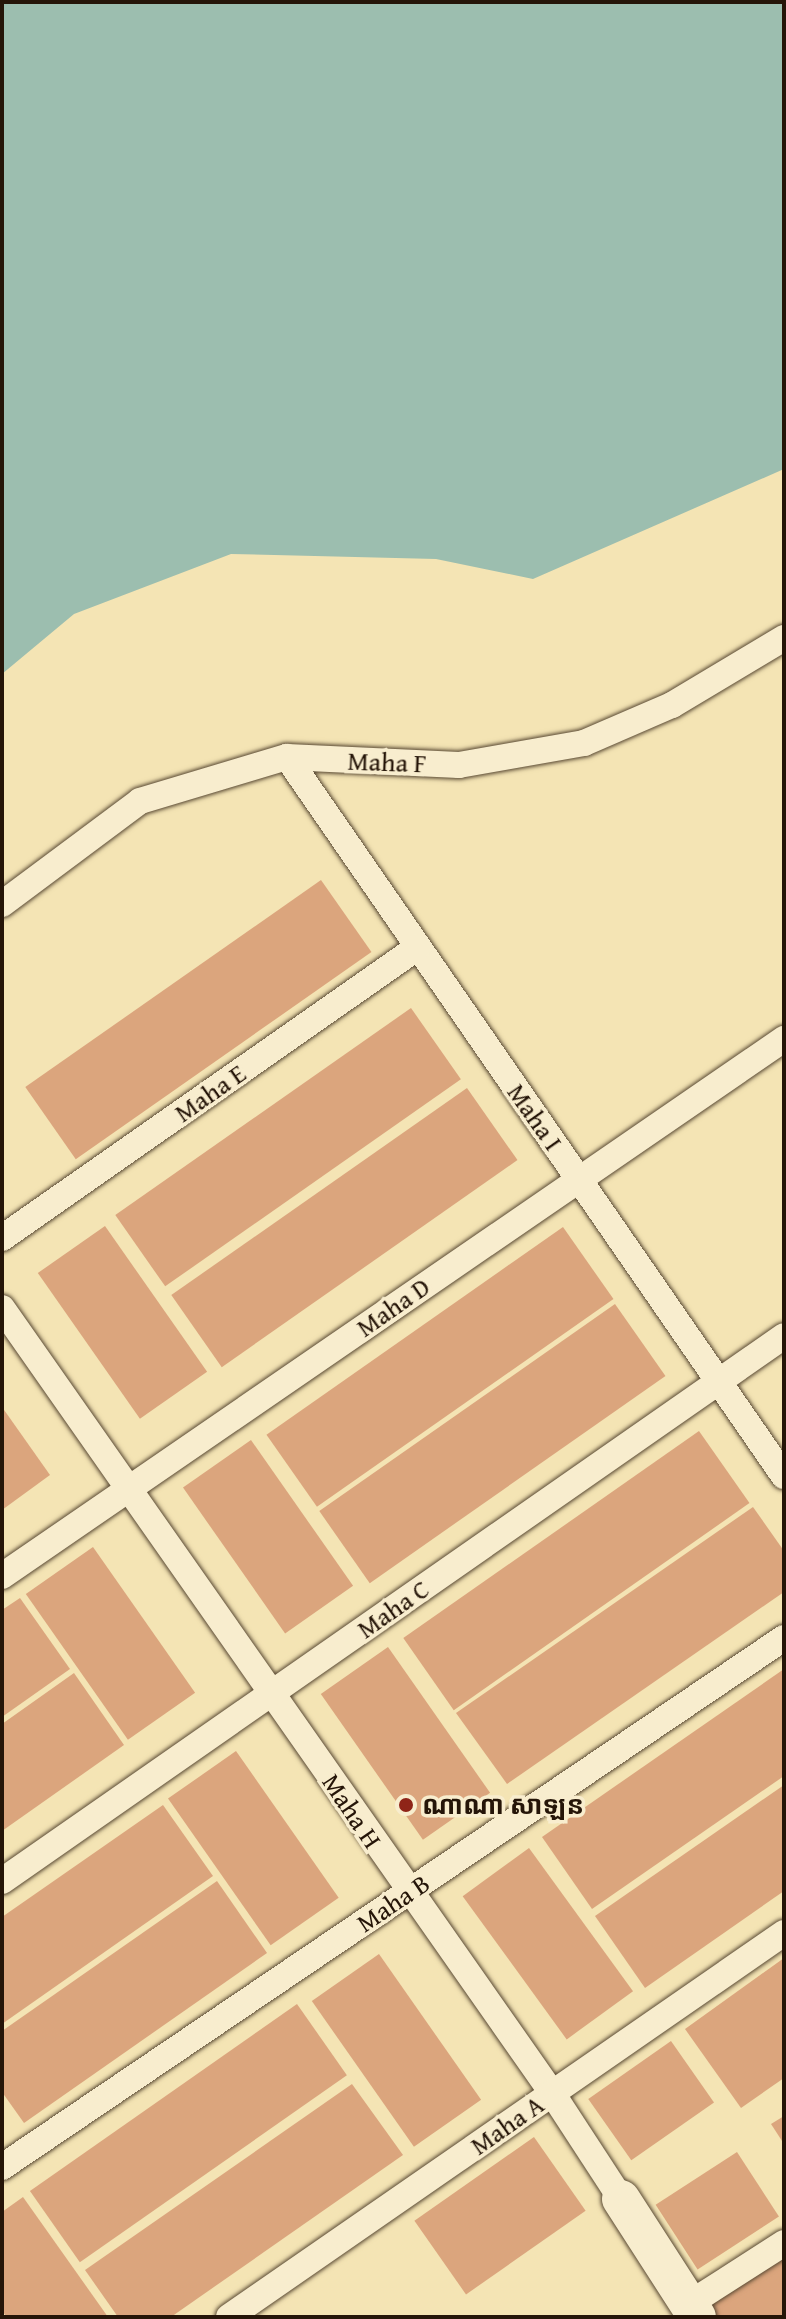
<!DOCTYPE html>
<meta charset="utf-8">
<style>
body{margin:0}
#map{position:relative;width:786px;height:2319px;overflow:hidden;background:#f4e4b4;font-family:"Gentium Book Plus","Noto Sans Khmer",serif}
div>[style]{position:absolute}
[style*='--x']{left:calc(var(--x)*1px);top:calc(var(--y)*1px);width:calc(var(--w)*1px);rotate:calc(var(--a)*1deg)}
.water>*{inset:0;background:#9cbeaf}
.building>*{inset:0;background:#dba57d;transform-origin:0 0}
.roads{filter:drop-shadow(0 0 2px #594933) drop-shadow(0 0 2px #594933)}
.street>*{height:26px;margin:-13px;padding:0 13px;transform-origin:13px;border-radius:13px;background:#f8edce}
.secondary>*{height:38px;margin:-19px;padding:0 19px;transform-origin:19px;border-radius:19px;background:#f8edce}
.dots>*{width:22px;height:22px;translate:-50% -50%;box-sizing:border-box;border:4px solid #f8edce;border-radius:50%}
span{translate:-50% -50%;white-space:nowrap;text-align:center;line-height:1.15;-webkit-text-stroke:7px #f8edce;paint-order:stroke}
.street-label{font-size:26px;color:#251508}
.poi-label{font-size:26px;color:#251508;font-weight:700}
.left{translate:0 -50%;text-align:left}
.frame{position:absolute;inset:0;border:4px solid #251508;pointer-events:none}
</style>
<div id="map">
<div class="water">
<div style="clip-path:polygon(2px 2px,784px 2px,784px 469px,533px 579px,436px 559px,231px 554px,74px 614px,2px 674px)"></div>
</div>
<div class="building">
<div style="left:321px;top:880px;width:88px;height:361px;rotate:55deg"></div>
<div style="left:411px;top:1008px;width:87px;height:361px;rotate:55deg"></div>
<div style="left:467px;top:1088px;width:88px;height:361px;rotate:55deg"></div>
<div style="left:105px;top:1226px;width:178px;height:82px;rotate:55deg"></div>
<div style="left:563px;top:1227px;width:88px;height:362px;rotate:55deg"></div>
<div style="left:615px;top:1304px;width:88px;height:361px;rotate:55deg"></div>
<div style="clip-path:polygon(2px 1407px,50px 1475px,2px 1510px)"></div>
<div style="left:699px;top:1431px;width:88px;height:361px;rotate:55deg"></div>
<div style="left:251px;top:1440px;width:178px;height:83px;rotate:55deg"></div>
<div style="clip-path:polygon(753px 1507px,784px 1551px,784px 1592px,507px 1784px,456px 1713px)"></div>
<div style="left:93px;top:1547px;width:178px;height:82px;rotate:55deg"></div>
<div style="clip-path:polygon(20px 1598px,70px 1669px,2px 1717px,2px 1610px)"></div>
<div style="left:388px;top:1647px;width:178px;height:82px;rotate:55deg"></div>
<div style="clip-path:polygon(784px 1669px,784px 1776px,592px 1909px,542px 1837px)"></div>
<div style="clip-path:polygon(74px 1673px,124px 1745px,2px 1831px,2px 1724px)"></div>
<div style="left:236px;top:1751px;width:179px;height:83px;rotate:55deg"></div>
<div style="clip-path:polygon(784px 1785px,784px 1891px,645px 1988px,595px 1916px)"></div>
<div style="clip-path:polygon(163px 1805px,213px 1876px,2px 2024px,2px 1917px)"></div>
<div style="left:529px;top:1848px;width:177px;height:82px;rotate:54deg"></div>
<div style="clip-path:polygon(217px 1881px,267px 1953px,24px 2123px,2px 2092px,2px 2031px)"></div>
<div style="left:379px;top:1954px;width:178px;height:82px;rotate:55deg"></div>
<div style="clip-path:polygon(784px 1958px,784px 2078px,741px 2108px,685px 2029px)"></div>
<div style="left:297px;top:2004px;width:87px;height:326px;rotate:55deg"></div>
<div style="left:671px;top:2041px;width:75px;height:101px;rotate:55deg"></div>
<div style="clip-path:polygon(352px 2084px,403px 2155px,171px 2317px,118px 2317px,85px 2270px)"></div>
<div style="clip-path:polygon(784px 2116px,784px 2144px,771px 2124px)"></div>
<div style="left:534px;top:2137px;width:90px;height:146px;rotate:55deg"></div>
<div style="left:737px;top:2152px;width:77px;height:97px;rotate:57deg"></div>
<div style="clip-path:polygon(23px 2197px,108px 2317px,7px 2317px,2px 2311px,2px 2212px)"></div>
<div style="clip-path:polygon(784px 2253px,784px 2317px,716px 2317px,706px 2300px)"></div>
</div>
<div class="roads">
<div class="street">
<div style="--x:287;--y:757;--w:874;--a:55.35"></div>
<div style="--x:2;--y:904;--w:172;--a:-36.7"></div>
<div style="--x:140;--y:801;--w:153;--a:-16.7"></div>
<div style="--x:287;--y:757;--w:172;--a:2.7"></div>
<div style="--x:459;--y:765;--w:127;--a:-10"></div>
<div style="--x:584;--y:743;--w:96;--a:-23.4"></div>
<div style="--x:672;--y:705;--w:131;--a:-30.9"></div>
<div style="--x:2;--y:1238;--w:508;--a:-34.97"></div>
<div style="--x:2;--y:1308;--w:959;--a:54.98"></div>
<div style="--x:552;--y:2093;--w:126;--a:56.9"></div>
<div style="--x:2;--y:1576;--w:949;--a:-34.48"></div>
<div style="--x:2;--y:1881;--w:953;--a:-34.87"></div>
<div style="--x:2;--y:2167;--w:944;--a:-34.08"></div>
<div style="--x:689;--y:2304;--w:113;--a:-32.7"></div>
<div style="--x:229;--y:2317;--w:675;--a:-34.68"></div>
</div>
<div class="secondary">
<div style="--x:621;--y:2199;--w:140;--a:57.2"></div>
</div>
</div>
<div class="dots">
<div style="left:406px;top:1805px;background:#8f2418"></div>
</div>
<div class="street-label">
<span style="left:387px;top:762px;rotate:2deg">Maha F</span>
<span style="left:210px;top:1093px;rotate:-35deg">Maha E</span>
<span style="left:535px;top:1117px;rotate:55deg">Maha I</span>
<span style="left:393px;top:1307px;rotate:-35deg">Maha D</span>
<span style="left:393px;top:1609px;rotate:-35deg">Maha C</span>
<span style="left:352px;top:1811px;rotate:56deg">Maha H</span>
<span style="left:393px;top:1903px;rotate:-34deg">Maha B</span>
<span style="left:507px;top:2125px;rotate:-35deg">Maha A</span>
</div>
<div class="poi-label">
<span class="left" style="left:422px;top:1805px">ណាណា សាឡន</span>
</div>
<div class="frame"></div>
</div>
